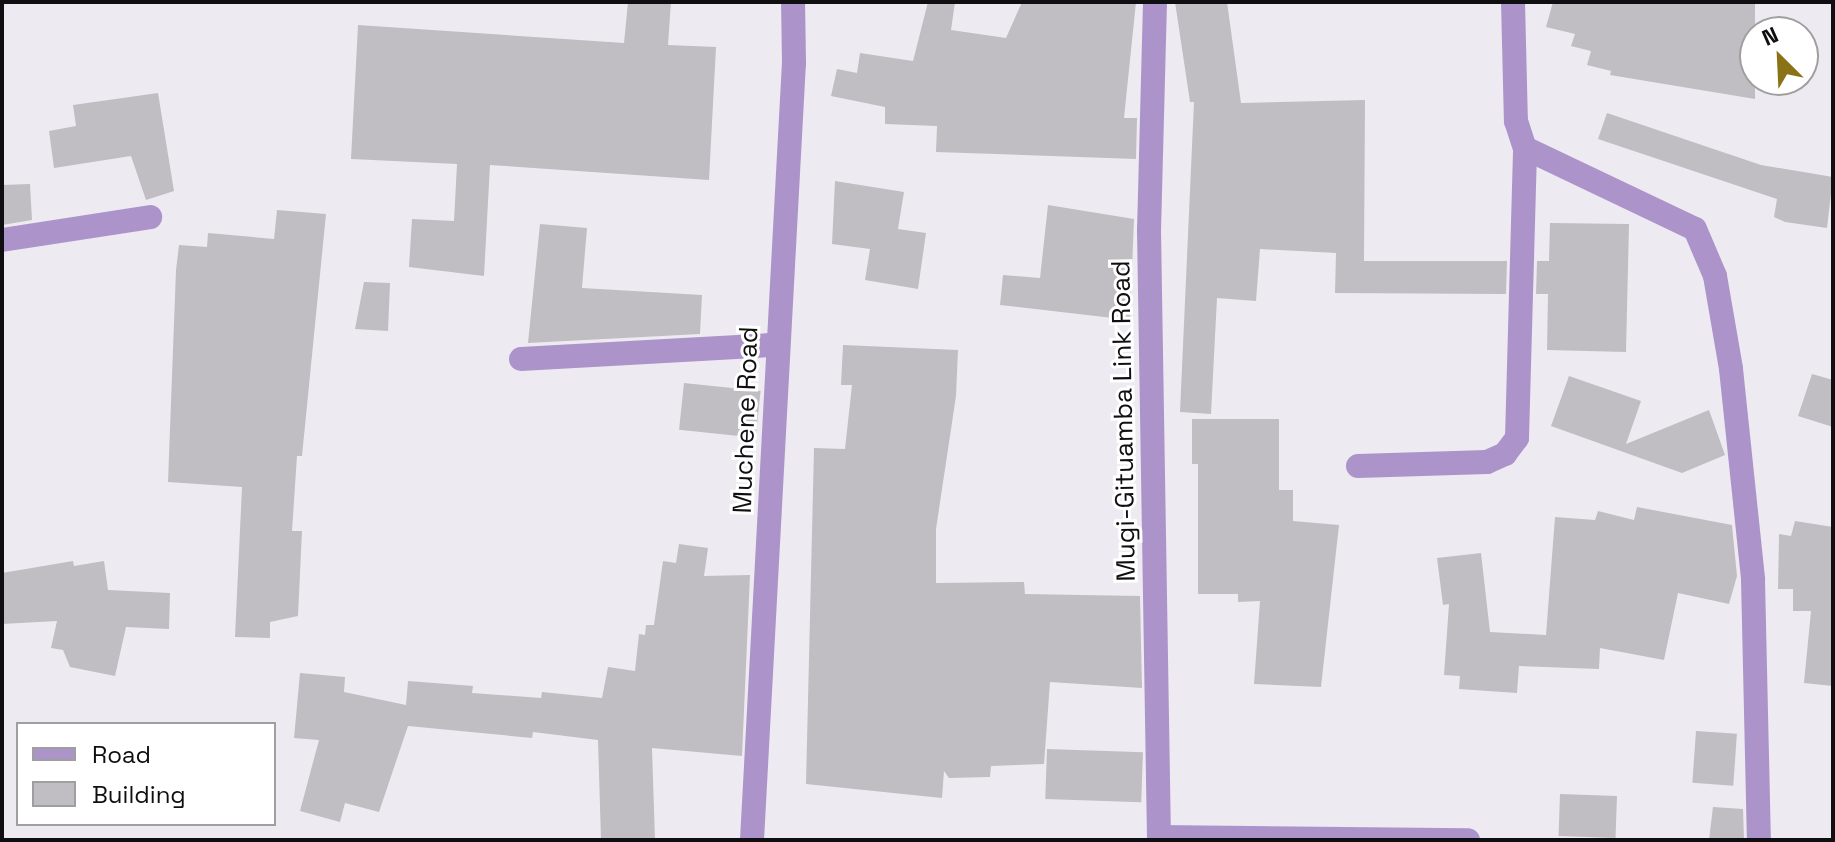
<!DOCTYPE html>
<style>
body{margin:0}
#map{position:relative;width:1835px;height:842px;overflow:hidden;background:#edebf1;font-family:"Space Grotesk",sans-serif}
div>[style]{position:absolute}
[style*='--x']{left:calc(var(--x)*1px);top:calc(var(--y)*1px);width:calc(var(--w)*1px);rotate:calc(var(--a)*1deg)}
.building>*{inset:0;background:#c0bdc3;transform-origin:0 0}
.minor>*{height:24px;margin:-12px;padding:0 12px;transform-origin:12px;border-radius:12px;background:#ac94ca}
span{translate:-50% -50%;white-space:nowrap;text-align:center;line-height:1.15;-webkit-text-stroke:6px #fff;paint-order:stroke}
.street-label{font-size:26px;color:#0f0f11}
.frame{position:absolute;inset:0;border:4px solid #0f0f11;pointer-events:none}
.legend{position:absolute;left:16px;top:722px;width:260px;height:104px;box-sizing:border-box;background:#fff;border:2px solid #9f9fa0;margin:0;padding:10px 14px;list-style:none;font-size:24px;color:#0f0f11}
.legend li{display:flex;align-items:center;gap:16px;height:40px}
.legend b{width:40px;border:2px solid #9f9fa0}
.north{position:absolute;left:1739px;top:16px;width:80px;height:80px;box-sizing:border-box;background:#fff;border:2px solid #9f9fa0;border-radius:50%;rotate:336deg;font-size:22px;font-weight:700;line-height:32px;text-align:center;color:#0f0f11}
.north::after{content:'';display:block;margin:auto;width:28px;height:36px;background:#897316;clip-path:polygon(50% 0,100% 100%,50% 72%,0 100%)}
</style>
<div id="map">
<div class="building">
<div style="clip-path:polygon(628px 2px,671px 2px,668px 45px,716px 47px,709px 180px,490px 165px,484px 276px,409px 267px,412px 219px,454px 221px,457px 164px,351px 159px,358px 25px,624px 43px)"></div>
<div style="clip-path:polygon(928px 2px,955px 2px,951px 30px,1006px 38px,1022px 2px,1136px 2px,1124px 118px,1137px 118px,1136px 159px,936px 152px,937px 126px,885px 124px,885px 107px,831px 96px,837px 69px,857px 73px,860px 53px,913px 61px)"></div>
<div style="clip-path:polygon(1175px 2px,1227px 2px,1241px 103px,1365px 100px,1364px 261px,1507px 261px,1506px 294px,1335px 293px,1336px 253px,1260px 249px,1256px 301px,1217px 298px,1211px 414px,1180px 412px,1194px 102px,1190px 102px)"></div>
<div style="clip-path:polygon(1553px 2px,1755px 2px,1755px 99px,1610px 75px,1611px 71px,1587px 65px,1591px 51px,1571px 46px,1575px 34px,1546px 27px)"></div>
<div style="clip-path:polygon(158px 93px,174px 191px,146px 200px,131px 156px,54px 168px,49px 131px,76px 126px,73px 105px)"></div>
<div style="clip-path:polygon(1607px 113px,1761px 165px,1833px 177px,1827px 228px,1785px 222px,1774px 217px,1777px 199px,1598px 139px)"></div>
<div style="clip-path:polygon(835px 181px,904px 192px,898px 229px,926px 233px,918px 289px,865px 280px,870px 249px,832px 244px)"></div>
<div style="clip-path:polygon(30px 184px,32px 220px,2px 225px,2px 185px)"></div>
<div style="clip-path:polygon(1048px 205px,1134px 219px,1130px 320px,1000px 305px,1003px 275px,1040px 278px)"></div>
<div style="clip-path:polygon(277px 210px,326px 214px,302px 456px,297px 456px,292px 531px,302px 531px,298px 616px,270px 622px,270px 638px,235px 637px,242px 487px,168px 482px,176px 270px,179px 245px,207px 247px,208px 233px,274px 239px)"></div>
<div style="clip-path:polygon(1550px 223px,1629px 224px,1626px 352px,1547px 350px,1548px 294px,1536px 294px,1537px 261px,1549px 261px)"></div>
<div style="clip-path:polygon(540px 224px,587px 228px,582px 288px,702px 295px,700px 334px,528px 343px)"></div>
<div style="clip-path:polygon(364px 282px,390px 283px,388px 331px,355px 329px)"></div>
<div style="clip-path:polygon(843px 345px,958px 350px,956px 396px,936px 529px,936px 583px,1024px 582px,1025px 594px,1140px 596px,1142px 688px,1050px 682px,1044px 764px,991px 766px,990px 777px,949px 778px,944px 771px,942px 798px,806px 784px,814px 448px,845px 449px,852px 385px,841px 385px)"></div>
<div style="clip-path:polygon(1812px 374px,1833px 380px,1833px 427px,1798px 416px)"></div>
<div style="clip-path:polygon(1569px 376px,1641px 401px,1626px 444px,1709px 410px,1725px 455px,1682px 473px,1551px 426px)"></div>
<div style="left:684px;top:383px;width:77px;height:47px;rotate:6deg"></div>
<div style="clip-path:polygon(1192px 419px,1279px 419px,1279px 490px,1293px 490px,1293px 521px,1339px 525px,1321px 687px,1254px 684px,1260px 601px,1238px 602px,1238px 594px,1198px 594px,1198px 464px,1192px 464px)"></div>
<div style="clip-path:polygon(1637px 507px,1732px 525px,1737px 576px,1729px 604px,1678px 593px,1664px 660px,1600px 648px,1599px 669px,1519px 666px,1517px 693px,1459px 689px,1460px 676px,1444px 675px,1449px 604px,1443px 605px,1437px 558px,1481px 553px,1490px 632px,1546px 635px,1555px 517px,1595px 520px,1598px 511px,1634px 520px)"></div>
<div style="clip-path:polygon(1795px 521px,1833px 527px,1833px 686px,1804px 683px,1811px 611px,1793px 611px,1793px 589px,1778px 589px,1779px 534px,1791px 536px)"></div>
<div style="clip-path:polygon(679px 544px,708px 548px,704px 576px,750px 575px,742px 756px,652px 748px,655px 840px,601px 840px,598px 740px,533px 732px,532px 738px,408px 726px,379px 812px,345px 803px,340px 822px,300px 811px,319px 740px,294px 738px,300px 673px,345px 677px,344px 692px,406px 705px,408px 681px,473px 686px,472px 693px,541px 698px,542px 692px,602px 698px,608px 667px,635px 671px,639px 634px,645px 635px,646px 625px,654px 625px,663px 561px,676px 563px)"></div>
<div style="clip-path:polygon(73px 561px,74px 566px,104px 561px,108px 590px,170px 593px,169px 629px,126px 627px,115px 676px,70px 667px,63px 650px,51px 648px,57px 621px,2px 624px,2px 573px)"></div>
<div style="left:1696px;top:731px;width:41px;height:52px;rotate:4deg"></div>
<div style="left:1047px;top:749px;width:96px;height:50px;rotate:2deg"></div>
<div style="left:1560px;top:794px;width:57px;height:42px;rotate:2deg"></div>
<div style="clip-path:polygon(1713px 807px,1743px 809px,1744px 840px,1709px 840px)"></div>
</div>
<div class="minor">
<div style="--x:1155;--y:2;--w:228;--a:91.5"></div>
<div style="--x:1149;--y:230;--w:610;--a:89.06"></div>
<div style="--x:1513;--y:2;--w:119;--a:88.6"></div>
<div style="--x:1516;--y:121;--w:28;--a:72"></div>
<div style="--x:1525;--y:148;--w:188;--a:25.5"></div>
<div style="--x:1695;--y:229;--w:51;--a:66.9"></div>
<div style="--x:1715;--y:276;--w:94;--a:80.2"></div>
<div style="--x:1731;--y:369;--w:212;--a:84"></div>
<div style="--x:1753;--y:580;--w:260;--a:88.7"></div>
<div style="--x:2;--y:240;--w:150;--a:-8.8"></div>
<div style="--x:521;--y:359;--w:254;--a:-3.2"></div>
<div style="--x:1358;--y:466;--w:129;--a:-1.8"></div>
<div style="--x:1487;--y:462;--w:20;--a:-24"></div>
<div style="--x:1505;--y:454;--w:20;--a:-53"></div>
<div style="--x:1517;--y:438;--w:290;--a:-88.4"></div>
<div style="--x:1159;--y:837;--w:309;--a:0.6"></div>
<div style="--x:752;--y:840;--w:778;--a:-86.91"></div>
<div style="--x:794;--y:63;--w:61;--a:-90.9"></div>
</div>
<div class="street-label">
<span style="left:746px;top:420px;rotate:-88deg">Muchene Road</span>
<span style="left:1124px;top:421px;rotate:-91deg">Mugi-Gituamba Link Road</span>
</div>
<div class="frame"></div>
<ul class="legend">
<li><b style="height:10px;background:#ac94ca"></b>Road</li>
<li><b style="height:22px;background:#c0bdc3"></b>Building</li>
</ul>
<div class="north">N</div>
</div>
